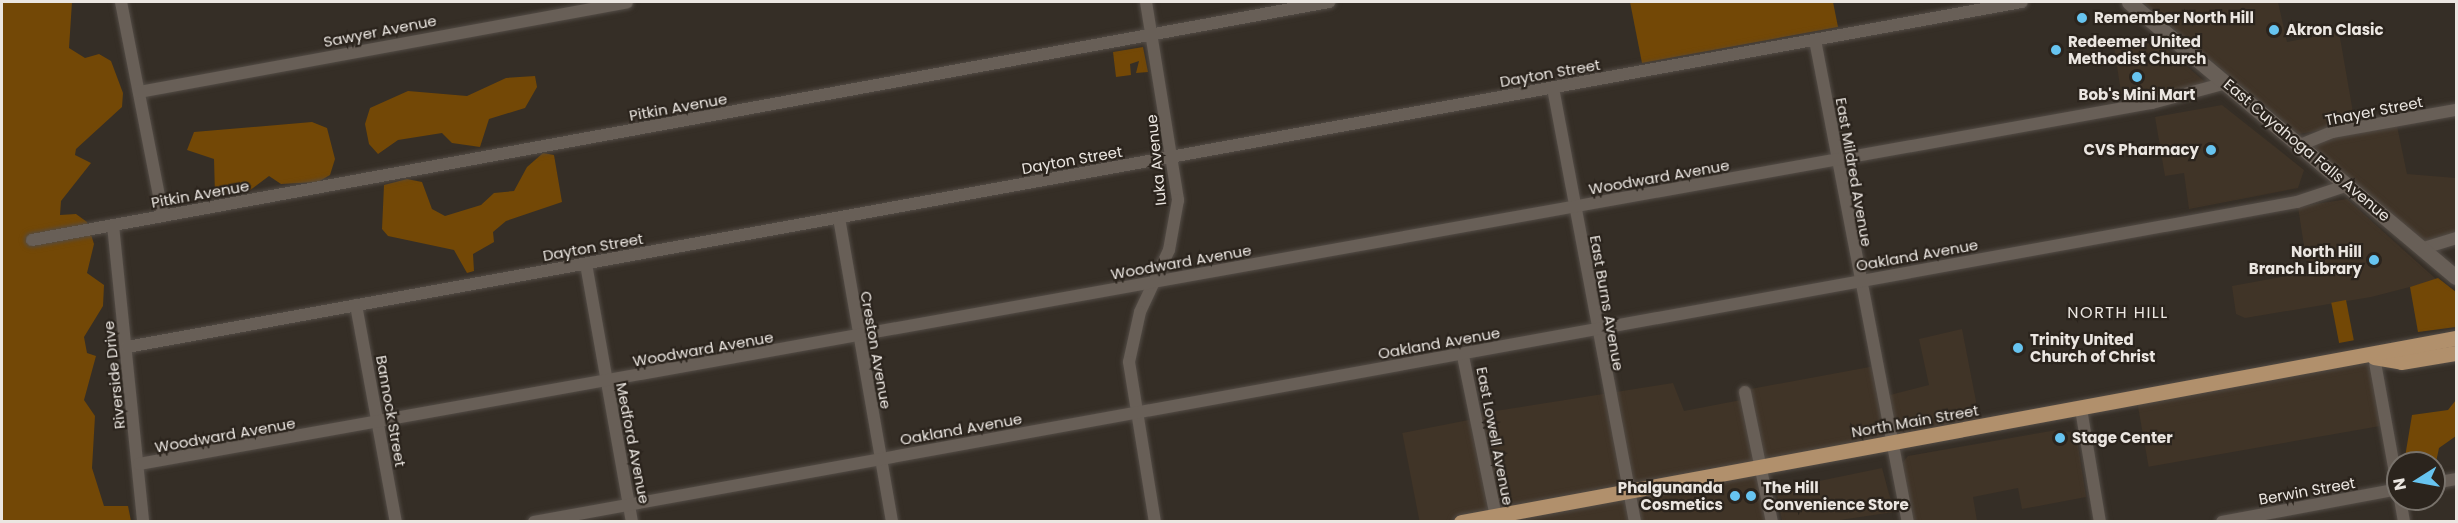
<!DOCTYPE html>
<style>
body{margin:0}
#map{position:relative;width:2458px;height:523px;overflow:hidden;background:#352e26;font-family:Poppins,sans-serif}
div>[style]{position:absolute}
[style*='--x']{left:calc(var(--x)*1px);top:calc(var(--y)*1px);width:calc(var(--w)*1px);rotate:calc(var(--a)*1deg)}
.built>*{inset:0;background:#403427;transform-origin:0 0}
.green>*{inset:0;background:#734806;transform-origin:0 0}
.roads{filter:drop-shadow(0 0 2px #534c46) drop-shadow(0 0 2px #534c46)}
.street>*{height:12px;margin:-6px;padding:0 6px;transform-origin:6px;border-radius:6px;background:#685f57}
.secondary>*{height:15px;margin:-7.5px;padding:0 7.5px;transform-origin:7.5px;border-radius:7.5px;background:#685f57}
.primary>*{height:15px;margin:-7.5px;padding:0 7.5px;transform-origin:7.5px;border-radius:7.5px;background:#b1906c}
.dots>*{width:16px;height:16px;translate:-50% -50%;box-sizing:border-box;border:3px solid #2b241d;border-radius:50%}
span{translate:-50% -50%;white-space:nowrap;text-align:center;line-height:1.15;-webkit-text-stroke:4.5px #2b241d;paint-order:stroke}
.poi-label{font-size:15px;color:#ebe6e1;font-weight:700}
.left{translate:0 -50%;text-align:left}
.right{translate:-100% -50%;text-align:right}
.street-label{font-size:15px;color:#ebe6e1}
.neighbourhood-label{font-size:16px;color:#ebe6e1;letter-spacing:1.5px}
.frame{position:absolute;inset:0;border:3px solid #ebe6e1;pointer-events:none}
.north{position:absolute;left:2386px;top:451px;width:60px;height:60px;box-sizing:border-box;background:#2b241d;border:2px solid #78726b;border-radius:50%;rotate:259deg;font-size:16px;font-weight:700;line-height:24px;text-align:center;color:#ebe6e1}
.north::after{content:'';display:block;margin:auto;width:21px;height:27px;background:#67c4f0;clip-path:polygon(50% 0,100% 100%,50% 72%,0 100%)}
</style>
<div id="map">
<div class="built">
<div style="clip-path:polygon(2142px 2px,2278px 2px,2287px 42px,2339px 32px,2355px 124px,2299px 134px)"></div>
<div style="clip-path:polygon(2155px 39px,2204px 81px,2203px 87px,2123px 105px,2114px 47px)"></div>
<div style="clip-path:polygon(2222px 105px,2304px 170px,2298px 188px,2189px 209px,2184px 173px,2165px 176px,2155px 117px)"></div>
<div style="clip-path:polygon(2396px 121px,2407px 174px,2456px 178px,2456px 238px,2424px 248px,2300px 145px)"></div>
<div style="clip-path:polygon(2347px 199px,2437px 280px,2371px 297px,2245px 318px,2236px 314px,2232px 286px,2308px 272px,2298px 207px)"></div>
<div style="clip-path:polygon(1962px 329px,1981px 427px,1760px 469px,1772px 521px,1525px 522px,1523px 511px,1496px 516px,1476px 414px,1673px 383px,1684px 411px,1741px 400px,1740px 391px,1875px 366px,1882px 397px,1929px 385px,1919px 339px)"></div>
<div style="left:2374px;top:357px;width:69px;height:241px;rotate:80deg"></div>
<div style="left:1474px;top:419px;width:97px;height:73px;rotate:79deg"></div>
<div style="clip-path:polygon(2057px 430px,2076px 433px,2086px 497px,2022px 509px,2018px 488px,1973px 497px,1977px 521px,1912px 521px,1900px 466px,1908px 456px)"></div>
<div style="clip-path:polygon(1882px 468px,1894px 512px,1833px 521px,1782px 521px,1776px 490px)"></div>
</div>
<div class="green">
<div style="clip-path:polygon(2px 2px,72px 2px,69px 48px,85px 58px,99px 54px,111px 61px,123px 93px,122px 107px,76px 149px,75px 155px,91px 163px,61px 201px,60px 215px,76px 214px,87px 222px,94px 244px,87px 273px,104px 285px,103px 306px,84px 337px,87px 353px,96px 356px,84px 400px,95px 416px,92px 468px,104px 506px,128px 506px,131px 521px,2px 521px)"></div>
<div style="clip-path:polygon(1630px 2px,1833px 2px,1838px 27px,1642px 63px)"></div>
<div style="clip-path:polygon(1143px 47px,1148px 72px,1136px 73px,1139px 61px,1130px 64px,1131px 75px,1116px 77px,1113px 52px)"></div>
<div style="clip-path:polygon(535px 76px,537px 87px,525px 108px,489px 119px,480px 147px,452px 143px,442px 133px,398px 140px,378px 154px,369px 144px,365px 124px,370px 108px,408px 91px,467px 96px,506px 78px)"></div>
<div style="clip-path:polygon(312px 122px,327px 128px,335px 159px,330px 175px,318px 182px,281px 184px,269px 176px,249px 191px,215px 195px,214px 159px,187px 150px,194px 132px)"></div>
<div style="clip-path:polygon(543px 153px,554px 155px,562px 202px,506px 221px,493px 232px,494px 242px,473px 254px,474px 271px,467px 273px,454px 250px,388px 236px,382px 229px,384px 185px,407px 179px,422px 182px,432px 209px,445px 216px,481px 205px,494px 193px,514px 191px,527px 167px)"></div>
<div style="clip-path:polygon(2438px 278px,2456px 292px,2456px 327px,2418px 332px,2410px 287px)"></div>
<div style="left:2346px;top:300px;width:41px;height:15px;rotate:79deg"></div>
<div style="clip-path:polygon(2456px 400px,2456px 436px,2439px 448px,2435px 467px,2404px 463px,2412px 415px,2448px 410px)"></div>
</div>
<div class="roads">
<div class="street">
<div style="--x:121;--y:2;--w:218;--a:78.9"></div>
<div style="--x:1146;--y:2;--w:201;--a:80.8"></div>
<div style="--x:1178;--y:200;--w:51;--a:100.2"></div>
<div style="--x:1169;--y:250;--w:68;--a:115.1"></div>
<div style="--x:1140;--y:312;--w:51;--a:102.4"></div>
<div style="--x:1129;--y:362;--w:162;--a:80.8"></div>
<div style="--x:1815;--y:40;--w:491;--a:79.1"></div>
<div style="--x:1553;--y:88;--w:442;--a:79.3"></div>
<div style="--x:139;--y:92;--w:496;--a:-10.4"></div>
<div style="--x:2300;--y:145;--w:35;--a:-22"></div>
<div style="--x:2332;--y:132;--w:126;--a:-10.1"></div>
<div style="--x:839;--y:218;--w:309;--a:80.1"></div>
<div style="--x:113;--y:225;--w:299;--a:84.2"></div>
<div style="--x:32;--y:240;--w:1319;--a:-10.4"></div>
<div style="--x:2424;--y:248;--w:34;--a:-17"></div>
<div style="--x:586;--y:264;--w:262;--a:79.9"></div>
<div style="--x:356;--y:305;--w:221;--a:79.6"></div>
<div style="--x:127;--y:347;--w:1926;--a:-10.32"></div>
<div style="--x:1463;--y:356;--w:169;--a:78.4"></div>
<div style="--x:2374;--y:357;--w:134;--a:79.7"></div>
<div style="--x:1745;--y:392;--w:133;--a:78.3"></div>
<div style="--x:2081;--y:409;--w:115;--a:80.5"></div>
<div style="--x:139;--y:464;--w:2045;--a:-10.17"></div>
<div style="--x:2152;--y:103;--w:77;--a:-15.1"></div>
<div style="--x:2434;--y:483;--w:22;--a:-10"></div>
<div style="--x:2400;--y:499;--w:23;--a:80"></div>
<div style="--x:534;--y:522;--w:1792;--a:-10.29"></div>
<div style="--x:2297;--y:202;--w:54;--a:-18.4"></div>
<div style="--x:2222;--y:522;--w:179;--a:-10.6"></div>
</div>
<div class="secondary">
<div style="--x:2129;--y:2;--w:427;--a:40.1"></div>
</div>
<div class="primary">
<div style="--x:2374;--y:357;--w:27;--a:10"></div>
<div style="--x:2401;--y:362;--w:56;--a:-9.3"></div>
<div style="--x:1461;--y:522;--w:1012;--a:-10.48"></div>
</div>
</div>
<div class="dots">
<div style="left:2082px;top:18px;background:#67c4f0"></div>
<div style="left:2274px;top:30px;background:#67c4f0"></div>
<div style="left:2056px;top:50px;background:#67c4f0"></div>
<div style="left:2137px;top:77px;background:#67c4f0"></div>
<div style="left:2211px;top:150px;background:#67c4f0"></div>
<div style="left:2374px;top:260px;background:#67c4f0"></div>
<div style="left:2018px;top:348px;background:#67c4f0"></div>
<div style="left:2060px;top:438px;background:#67c4f0"></div>
<div style="left:1735px;top:496px;background:#67c4f0"></div>
<div style="left:1751px;top:496px;background:#67c4f0"></div>
</div>
<div class="poi-label">
<span class="left" style="left:2094px;top:18px">Remember North Hill</span>
<span class="left" style="left:2286px;top:30px">Akron Clasic</span>
<span class="left" style="left:2068px;top:50px">Redeemer United<br>Methodist Church</span>
<span style="left:2137px;top:95px">Bob's Mini Mart</span>
<span class="right" style="left:2199px;top:150px">CVS Pharmacy</span>
<span class="right" style="left:2362px;top:260px">North Hill<br>Branch Library</span>
<span class="left" style="left:2030px;top:348px">Trinity United<br>Church of Christ</span>
<span class="left" style="left:2072px;top:438px">Stage Center</span>
<span class="right" style="left:1723px;top:496px">Phalgunanda<br>Cosmetics</span>
<span class="left" style="left:1763px;top:496px">The Hill<br>Convenience Store</span>
</div>
<div class="street-label">
<span style="left:380px;top:31px;rotate:-11deg">Sawyer Avenue</span>
<span style="left:1550px;top:73px;rotate:-10deg">Dayton Street</span>
<span style="left:678px;top:107px;rotate:-10deg">Pitkin Avenue</span>
<span style="left:2374px;top:111px;rotate:-11deg">Thayer Street</span>
<span style="left:2307px;top:150px;rotate:40deg">East Cuyahoga Falls Avenue</span>
<span style="left:1072px;top:160px;rotate:-10deg">Dayton Street</span>
<span style="left:1156px;top:160px;rotate:-96deg">Iuka Avenue</span>
<span style="left:1854px;top:172px;rotate:80deg">East Mildred Avenue</span>
<span style="left:1659px;top:177px;rotate:-10deg">Woodward Avenue</span>
<span style="left:200px;top:194px;rotate:-10deg">Pitkin Avenue</span>
<span style="left:593px;top:247px;rotate:-10deg">Dayton Street</span>
<span style="left:1917px;top:255px;rotate:-10deg">Oakland Avenue</span>
<span style="left:1181px;top:262px;rotate:-10deg">Woodward Avenue</span>
<span style="left:1607px;top:303px;rotate:80deg">East Burns Avenue</span>
<span style="left:1439px;top:343px;rotate:-10deg">Oakland Avenue</span>
<span style="left:703px;top:349px;rotate:-10deg">Woodward Avenue</span>
<span style="left:876px;top:350px;rotate:80deg">Creston Avenue</span>
<span style="left:114px;top:375px;rotate:-96deg">Riverside Drive</span>
<span style="left:391px;top:411px;rotate:80deg">Bannock Street</span>
<span style="left:1915px;top:421px;rotate:-10deg">North Main Street</span>
<span style="left:961px;top:429px;rotate:-10deg">Oakland Avenue</span>
<span style="left:225px;top:435px;rotate:-10deg">Woodward Avenue</span>
<span style="left:1495px;top:436px;rotate:79deg">East Lowell Avenue</span>
<span style="left:633px;top:443px;rotate:79deg">Medford Avenue</span>
<span style="left:2307px;top:491px;rotate:-10deg">Berwin Street</span>
</div>
<div class="neighbourhood-label">
<span style="left:2118px;top:313px">NORTH HILL</span>
</div>
<div class="frame"></div>
<div class="north">N</div>
</div>
